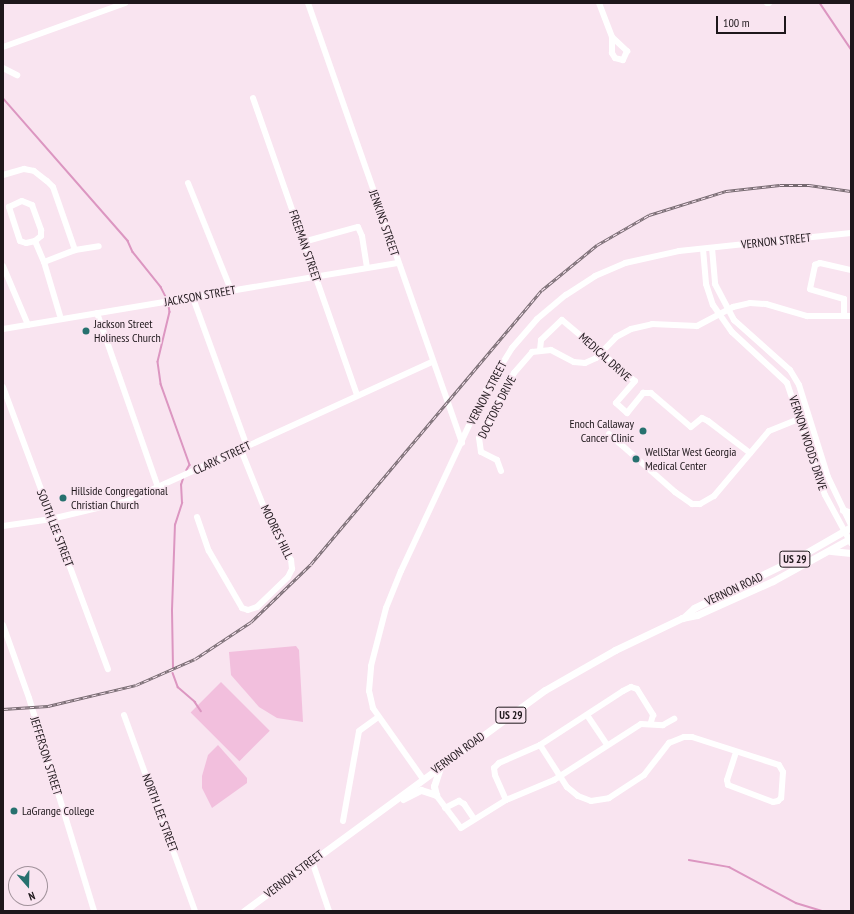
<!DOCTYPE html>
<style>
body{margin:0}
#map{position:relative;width:854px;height:914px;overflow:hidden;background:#f9e4f0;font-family:"PT Sans Narrow",sans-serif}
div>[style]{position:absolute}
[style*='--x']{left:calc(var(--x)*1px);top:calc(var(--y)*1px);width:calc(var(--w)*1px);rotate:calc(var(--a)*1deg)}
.green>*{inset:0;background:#f2bfdd;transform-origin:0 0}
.stream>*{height:1.5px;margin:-0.75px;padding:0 0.75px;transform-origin:0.75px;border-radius:0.75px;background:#dc96c1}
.minor>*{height:6px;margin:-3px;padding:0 3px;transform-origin:3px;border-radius:3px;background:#fff}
.major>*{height:7px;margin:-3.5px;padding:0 3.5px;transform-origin:3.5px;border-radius:3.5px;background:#fff}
.rail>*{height:3px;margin-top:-1.5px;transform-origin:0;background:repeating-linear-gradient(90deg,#f9e4f0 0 4.5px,#766970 0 9px);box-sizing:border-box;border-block:1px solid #766970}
.dots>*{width:11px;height:11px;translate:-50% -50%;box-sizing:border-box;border:2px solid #f9e4f0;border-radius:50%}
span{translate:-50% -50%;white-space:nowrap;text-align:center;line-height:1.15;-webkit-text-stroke:3px #f9e4f0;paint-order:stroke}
.shield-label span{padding:1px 3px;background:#f9e4f0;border:1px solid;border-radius:3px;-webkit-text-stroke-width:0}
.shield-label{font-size:11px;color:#1e171b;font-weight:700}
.street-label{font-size:12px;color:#1e171b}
.poi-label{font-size:12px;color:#1e171b}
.left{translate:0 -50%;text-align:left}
.right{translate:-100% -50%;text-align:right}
.frame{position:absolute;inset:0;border:4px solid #1e171b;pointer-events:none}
.north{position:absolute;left:8px;top:866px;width:40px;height:40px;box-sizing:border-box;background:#f9e4f0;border:1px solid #a1929b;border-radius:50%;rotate:160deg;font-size:11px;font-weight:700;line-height:16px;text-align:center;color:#1e171b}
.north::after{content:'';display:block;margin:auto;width:14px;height:18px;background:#27716f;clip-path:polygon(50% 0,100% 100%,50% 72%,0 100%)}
.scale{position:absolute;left:716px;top:16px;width:70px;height:18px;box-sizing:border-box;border:2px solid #1e171b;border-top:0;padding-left:5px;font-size:12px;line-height:14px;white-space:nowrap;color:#1e171b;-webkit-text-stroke:3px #f9e4f0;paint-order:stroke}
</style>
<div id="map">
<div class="green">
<div style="clip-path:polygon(296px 646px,299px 650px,303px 722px,277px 718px,259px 707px,231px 675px,229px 652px)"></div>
<div style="left:221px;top:682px;width:69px;height:43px;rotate:45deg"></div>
<div style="clip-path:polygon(218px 745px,247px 778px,247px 783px,212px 808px,202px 788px,202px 776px,208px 755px)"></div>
</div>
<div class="stream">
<div style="--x:820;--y:3;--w:55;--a:56"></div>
<div style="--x:3;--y:98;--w:190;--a:48.8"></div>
<div style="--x:128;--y:241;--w:12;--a:66"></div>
<div style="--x:133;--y:252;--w:45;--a:51.3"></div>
<div style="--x:161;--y:287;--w:13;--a:63"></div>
<div style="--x:169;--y:306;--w:6;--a:81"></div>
<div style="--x:170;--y:312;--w:51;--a:103.5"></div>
<div style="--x:158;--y:362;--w:22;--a:82"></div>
<div style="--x:161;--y:384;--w:86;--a:70.3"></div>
<div style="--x:190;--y:465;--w:6;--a:121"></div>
<div style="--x:173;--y:668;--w:58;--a:-91"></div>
<div style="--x:172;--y:610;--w:85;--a:-88"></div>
<div style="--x:175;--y:525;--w:23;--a:-72"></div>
<div style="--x:182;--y:503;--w:18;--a:-93"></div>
<div style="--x:181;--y:485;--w:6;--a:-72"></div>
<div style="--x:173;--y:673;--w:15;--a:70"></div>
<div style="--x:178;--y:687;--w:23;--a:41"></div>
<div style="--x:195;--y:702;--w:11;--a:56"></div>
<div style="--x:689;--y:860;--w:41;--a:9.9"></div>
<div style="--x:729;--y:867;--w:76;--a:28.2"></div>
<div style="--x:796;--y:903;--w:27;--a:17"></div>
</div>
<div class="minor">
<div style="--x:308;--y:3;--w:466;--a:70.7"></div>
<div style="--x:599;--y:3;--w:36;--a:69"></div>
<div style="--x:612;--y:37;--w:21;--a:43"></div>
<div style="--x:627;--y:51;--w:10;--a:114"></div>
<div style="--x:623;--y:60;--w:8;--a:-166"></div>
<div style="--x:615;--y:58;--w:6;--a:-121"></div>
<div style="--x:612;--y:53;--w:16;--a:-90"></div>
<div style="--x:767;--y:3;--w:2;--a:0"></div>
<div style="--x:3;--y:47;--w:130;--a:-19.8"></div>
<div style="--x:3;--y:68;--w:16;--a:27"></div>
<div style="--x:253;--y:98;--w:315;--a:70.7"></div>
<div style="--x:3;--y:175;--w:22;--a:-16"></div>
<div style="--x:24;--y:169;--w:10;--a:11"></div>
<div style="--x:34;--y:171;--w:16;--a:38"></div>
<div style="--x:47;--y:181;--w:8;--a:45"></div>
<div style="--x:53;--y:187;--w:67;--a:70.8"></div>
<div style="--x:188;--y:183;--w:115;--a:68.1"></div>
<div style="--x:35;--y:241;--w:9;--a:167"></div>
<div style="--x:26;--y:243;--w:6;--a:-162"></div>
<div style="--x:20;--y:241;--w:36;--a:-108"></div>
<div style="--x:9;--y:207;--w:14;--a:-25"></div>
<div style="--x:22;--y:201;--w:11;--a:22"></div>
<div style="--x:32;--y:205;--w:27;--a:70"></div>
<div style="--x:41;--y:230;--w:6;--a:90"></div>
<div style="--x:41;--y:236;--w:8;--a:140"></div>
<div style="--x:35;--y:241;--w:23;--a:67"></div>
<div style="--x:44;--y:262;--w:59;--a:73.4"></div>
<div style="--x:303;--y:242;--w:57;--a:-15.3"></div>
<div style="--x:358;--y:227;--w:10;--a:66"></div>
<div style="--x:362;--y:236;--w:32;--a:81"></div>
<div style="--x:712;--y:248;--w:36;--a:85"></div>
<div style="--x:715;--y:284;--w:41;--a:62.2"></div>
<div style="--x:734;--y:320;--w:75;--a:41.8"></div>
<div style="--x:790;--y:370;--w:17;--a:59"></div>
<div style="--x:799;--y:385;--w:96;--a:72.5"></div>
<div style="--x:828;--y:477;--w:53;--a:64.4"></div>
<div style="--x:703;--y:249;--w:35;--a:85"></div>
<div style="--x:706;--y:284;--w:22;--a:72"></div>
<div style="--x:713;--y:305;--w:33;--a:55"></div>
<div style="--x:732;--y:332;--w:75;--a:42.8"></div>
<div style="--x:787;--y:383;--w:118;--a:71.3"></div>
<div style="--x:825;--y:495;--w:55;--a:61.6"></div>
<div style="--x:44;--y:262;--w:33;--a:-21"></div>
<div style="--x:75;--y:250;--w:24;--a:-9"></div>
<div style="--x:3;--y:266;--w:64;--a:67"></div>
<div style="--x:193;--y:298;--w:158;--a:70"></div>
<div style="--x:97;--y:313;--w:184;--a:70.7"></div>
<div style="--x:844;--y:314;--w:15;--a:-90"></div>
<div style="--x:844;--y:299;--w:35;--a:-164"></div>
<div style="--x:810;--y:289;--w:25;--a:-78"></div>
<div style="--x:815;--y:265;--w:5;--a:-22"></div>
<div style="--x:820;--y:263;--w:32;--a:13"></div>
<div style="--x:3;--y:329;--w:400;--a:-9.5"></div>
<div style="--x:540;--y:350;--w:10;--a:-84"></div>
<div style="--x:541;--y:340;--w:29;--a:-44"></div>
<div style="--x:562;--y:320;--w:95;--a:39.9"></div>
<div style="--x:635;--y:381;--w:29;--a:131"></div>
<div style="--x:616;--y:403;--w:15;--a:42"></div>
<div style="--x:627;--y:413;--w:26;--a:-51"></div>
<div style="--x:643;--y:393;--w:8;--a:0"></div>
<div style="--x:651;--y:393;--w:52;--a:40.4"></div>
<div style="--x:691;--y:427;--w:14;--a:-39"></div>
<div style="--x:702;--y:418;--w:7;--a:27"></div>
<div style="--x:708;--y:421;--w:53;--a:37.3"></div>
<div style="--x:3;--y:387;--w:301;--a:69.6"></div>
<div style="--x:609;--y:434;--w:88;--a:41.3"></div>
<div style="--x:675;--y:492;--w:21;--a:35"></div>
<div style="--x:692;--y:504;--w:8;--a:0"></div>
<div style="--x:700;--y:504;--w:16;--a:-30"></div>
<div style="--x:714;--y:496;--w:85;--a:-49.8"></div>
<div style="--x:769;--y:431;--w:38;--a:-22"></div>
<div style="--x:501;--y:471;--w:12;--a:-110"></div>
<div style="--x:497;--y:460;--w:18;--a:-153"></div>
<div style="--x:481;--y:452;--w:14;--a:-98"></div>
<div style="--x:479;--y:438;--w:74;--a:-61.7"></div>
<div style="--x:514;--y:373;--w:28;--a:-49"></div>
<div style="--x:532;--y:352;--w:19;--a:-6"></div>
<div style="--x:551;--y:350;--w:26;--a:28"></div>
<div style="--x:574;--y:362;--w:11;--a:5"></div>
<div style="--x:585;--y:363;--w:12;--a:-24"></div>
<div style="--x:596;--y:358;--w:29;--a:-46"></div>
<div style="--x:616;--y:337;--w:17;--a:-28"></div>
<div style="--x:631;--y:329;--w:22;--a:-13"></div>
<div style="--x:652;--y:324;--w:45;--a:2.5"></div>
<div style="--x:697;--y:326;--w:41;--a:-27.8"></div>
<div style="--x:733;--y:307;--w:17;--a:-13"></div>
<div style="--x:750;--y:303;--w:16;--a:4"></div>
<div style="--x:766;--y:304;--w:43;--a:16.3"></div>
<div style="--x:807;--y:316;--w:44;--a:0"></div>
<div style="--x:197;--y:517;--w:36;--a:71"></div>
<div style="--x:209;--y:551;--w:66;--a:59.9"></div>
<div style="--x:242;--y:608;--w:6;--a:18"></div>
<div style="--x:248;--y:610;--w:9;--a:-18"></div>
<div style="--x:257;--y:607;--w:43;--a:-44.1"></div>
<div style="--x:288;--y:577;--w:9;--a:-63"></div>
<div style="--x:292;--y:569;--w:9;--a:-96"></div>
<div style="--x:291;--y:560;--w:35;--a:-121"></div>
<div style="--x:273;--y:530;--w:86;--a:-111.8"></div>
<div style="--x:3;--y:526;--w:49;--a:-8.3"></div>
<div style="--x:51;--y:519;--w:78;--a:-13.3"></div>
<div style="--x:127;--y:501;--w:335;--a:-24.5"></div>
<div style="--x:3;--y:625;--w:77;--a:70.4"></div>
<div style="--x:29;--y:698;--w:223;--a:73"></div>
<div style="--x:124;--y:715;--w:208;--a:70.1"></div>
<div style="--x:587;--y:715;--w:36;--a:56"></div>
<div style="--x:540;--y:745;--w:50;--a:57.3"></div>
<div style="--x:567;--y:787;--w:14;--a:39"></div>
<div style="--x:578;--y:796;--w:14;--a:21"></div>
<div style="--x:591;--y:801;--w:18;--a:-9"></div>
<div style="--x:609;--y:798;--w:42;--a:-33.3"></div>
<div style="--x:644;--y:775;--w:41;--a:-52"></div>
<div style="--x:669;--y:743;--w:16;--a:-22"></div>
<div style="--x:684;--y:737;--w:8;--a:0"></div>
<div style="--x:692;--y:737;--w:91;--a:17.8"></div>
<div style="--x:779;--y:765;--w:8;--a:60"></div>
<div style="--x:783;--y:772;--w:26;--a:94"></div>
<div style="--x:781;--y:798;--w:4;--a:135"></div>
<div style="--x:778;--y:801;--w:5;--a:169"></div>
<div style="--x:773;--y:802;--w:48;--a:-159.3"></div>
<div style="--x:728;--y:785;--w:5;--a:-101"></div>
<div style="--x:727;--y:780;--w:29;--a:-72"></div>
<div style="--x:423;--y:779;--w:87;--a:-125.2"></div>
<div style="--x:373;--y:708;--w:17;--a:-103"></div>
<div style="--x:369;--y:691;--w:25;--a:-85"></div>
<div style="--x:371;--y:666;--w:60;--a:-75.5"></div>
<div style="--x:386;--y:608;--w:40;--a:-68"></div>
<div style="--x:401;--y:571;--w:196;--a:-65"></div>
<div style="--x:484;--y:393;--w:53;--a:-58.1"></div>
<div style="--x:512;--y:348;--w:38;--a:-49"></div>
<div style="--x:537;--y:319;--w:38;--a:-40"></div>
<div style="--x:566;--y:295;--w:35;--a:-33"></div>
<div style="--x:595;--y:276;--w:33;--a:-23"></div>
<div style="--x:625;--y:263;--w:55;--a:-12.5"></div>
<div style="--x:679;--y:251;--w:173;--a:-6"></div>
<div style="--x:436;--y:795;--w:41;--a:52.9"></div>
<div style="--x:461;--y:828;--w:53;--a:-31.9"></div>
<div style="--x:506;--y:800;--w:52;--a:-22.6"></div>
<div style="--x:554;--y:780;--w:103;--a:-32.8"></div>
<div style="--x:641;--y:724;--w:22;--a:3"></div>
<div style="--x:663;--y:725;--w:13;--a:-29"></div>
<div style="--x:506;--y:800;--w:27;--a:-114"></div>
<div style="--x:495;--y:775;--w:7;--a:-98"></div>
<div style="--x:494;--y:768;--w:7;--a:-45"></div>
<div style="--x:499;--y:763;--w:45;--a:-23.7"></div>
<div style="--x:540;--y:745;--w:99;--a:-33"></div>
<div style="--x:623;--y:691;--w:9;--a:-27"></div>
<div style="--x:631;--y:687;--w:6;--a:18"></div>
<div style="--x:637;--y:689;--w:31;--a:58"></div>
<div style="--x:653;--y:715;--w:7;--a:106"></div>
<div style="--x:445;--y:808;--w:16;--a:-27"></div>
<div style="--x:459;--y:801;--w:6;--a:31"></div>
<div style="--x:464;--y:804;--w:18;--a:56"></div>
<div style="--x:343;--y:821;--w:91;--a:-79.9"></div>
<div style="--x:359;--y:731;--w:24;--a:-36"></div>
<div style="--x:312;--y:861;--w:53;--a:71.2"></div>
</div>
<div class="major">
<div style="--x:843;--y:510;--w:9;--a:21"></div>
<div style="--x:831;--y:551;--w:20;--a:6"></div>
<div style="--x:683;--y:618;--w:15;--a:-42"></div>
<div style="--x:694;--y:608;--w:114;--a:-25.9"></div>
<div style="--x:797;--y:558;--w:62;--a:-29.9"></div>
<div style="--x:436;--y:795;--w:9;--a:-103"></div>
<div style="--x:434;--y:786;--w:20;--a:-72"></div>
<div style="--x:403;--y:799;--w:20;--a:-27"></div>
<div style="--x:421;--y:790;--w:16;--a:18"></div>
<div style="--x:244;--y:911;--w:373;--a:-36.3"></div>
<div style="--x:545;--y:690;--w:81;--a:-29.7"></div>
<div style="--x:615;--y:650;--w:74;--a:-25.5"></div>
<div style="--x:682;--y:618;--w:15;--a:-11"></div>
<div style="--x:697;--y:615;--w:83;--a:-24.1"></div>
<div style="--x:773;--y:581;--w:89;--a:-28.9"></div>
</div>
<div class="rail">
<div style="--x:3;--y:709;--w:45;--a:-3.8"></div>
<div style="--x:48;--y:706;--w:90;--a:-13.4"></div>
<div style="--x:136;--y:685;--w:64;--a:-23.8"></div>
<div style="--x:195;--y:659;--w:67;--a:-33.5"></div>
<div style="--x:251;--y:622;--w:83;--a:-44"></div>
<div style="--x:311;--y:564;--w:358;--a:-49.9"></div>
<div style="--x:542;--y:290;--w:71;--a:-39.3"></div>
<div style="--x:597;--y:245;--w:60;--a:-30"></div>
<div style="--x:649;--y:215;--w:81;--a:-17.3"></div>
<div style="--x:726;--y:191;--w:54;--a:-6.3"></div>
<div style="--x:780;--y:185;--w:29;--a:0"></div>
<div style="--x:809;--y:185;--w:42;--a:8.1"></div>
</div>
<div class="dots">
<div style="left:86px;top:331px;background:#27716f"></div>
<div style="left:643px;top:431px;background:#27716f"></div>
<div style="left:636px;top:459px;background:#27716f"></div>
<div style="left:63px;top:498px;background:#27716f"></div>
<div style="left:14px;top:811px;background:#27716f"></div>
</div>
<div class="shield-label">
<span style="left:795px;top:559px">US 29</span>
<span style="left:511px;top:715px">US 29</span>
</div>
<div class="street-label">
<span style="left:384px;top:223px;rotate:71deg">JENKINS STREET</span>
<span style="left:776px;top:241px;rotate:-6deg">VERNON STREET</span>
<span style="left:305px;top:246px;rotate:71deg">FREEMAN STREET</span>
<span style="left:200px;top:296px;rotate:-10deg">JACKSON STREET</span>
<span style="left:605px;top:357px;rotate:42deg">MEDICAL DRIVE</span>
<span style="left:487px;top:393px;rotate:-62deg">VERNON STREET</span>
<span style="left:497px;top:407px;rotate:-63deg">DOCTORS DRIVE</span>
<span style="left:808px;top:443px;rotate:72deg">VERNON WOODS DRIVE</span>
<span style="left:222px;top:458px;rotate:-25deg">CLARK STREET</span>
<span style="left:55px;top:528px;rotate:69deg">SOUTH LEE STREET</span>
<span style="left:277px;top:532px;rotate:64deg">MOORES HILL</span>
<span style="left:734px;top:589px;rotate:-25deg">VERNON ROAD</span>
<span style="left:458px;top:753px;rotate:-36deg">VERNON ROAD</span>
<span style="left:46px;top:756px;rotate:73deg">JEFFERSON STREET</span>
<span style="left:160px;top:813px;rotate:70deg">NORTH LEE STREET</span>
<span style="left:294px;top:874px;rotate:-37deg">VERNON STREET</span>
</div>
<div class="poi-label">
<span class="left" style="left:94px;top:331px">Jackson Street<br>Holiness Church</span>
<span class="right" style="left:634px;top:431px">Enoch Callaway<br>Cancer Clinic</span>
<span class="left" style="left:645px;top:459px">WellStar West Georgia<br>Medical Center</span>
<span class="left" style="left:71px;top:498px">Hillside Congregational<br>Christian Church</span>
<span class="left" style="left:22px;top:811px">LaGrange College</span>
</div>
<div class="frame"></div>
<div class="north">N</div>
<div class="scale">100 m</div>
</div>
